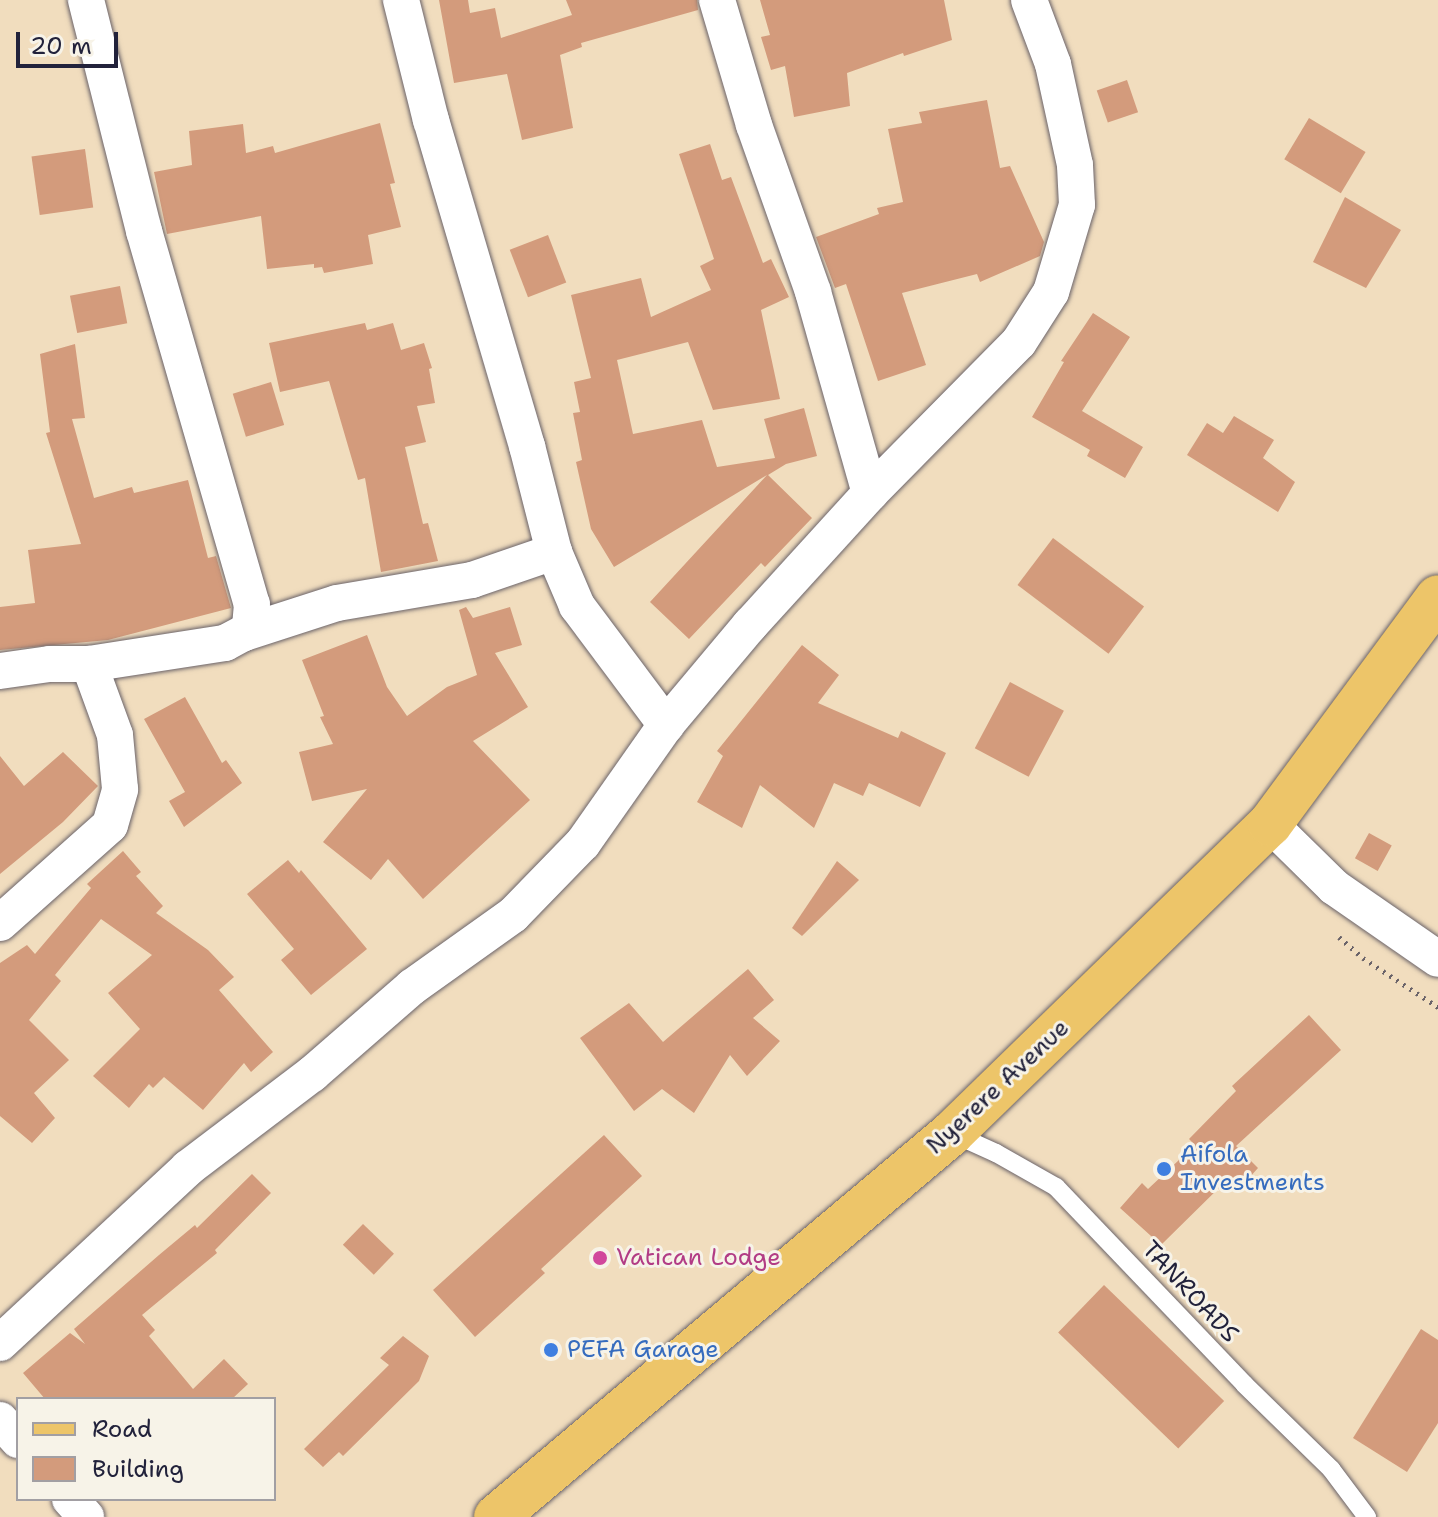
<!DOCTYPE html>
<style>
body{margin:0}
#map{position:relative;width:1438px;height:1517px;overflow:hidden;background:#f1ddbe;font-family:"Shantell Sans",sans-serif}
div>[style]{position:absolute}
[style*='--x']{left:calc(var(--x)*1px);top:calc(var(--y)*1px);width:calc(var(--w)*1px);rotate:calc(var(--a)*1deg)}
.building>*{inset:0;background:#d39b7c;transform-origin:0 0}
.path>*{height:5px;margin-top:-2.5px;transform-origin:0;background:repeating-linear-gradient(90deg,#6a6369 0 2px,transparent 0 8px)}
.roads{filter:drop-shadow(0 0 2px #6a6369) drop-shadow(0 0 2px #6a6369)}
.service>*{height:18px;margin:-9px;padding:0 9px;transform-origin:9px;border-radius:9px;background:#fff}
.minor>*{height:36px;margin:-18px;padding:0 18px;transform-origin:18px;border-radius:18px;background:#fff}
.primary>*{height:44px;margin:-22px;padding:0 22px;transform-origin:22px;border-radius:22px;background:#edc569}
.dots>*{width:22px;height:22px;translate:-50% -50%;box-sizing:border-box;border:4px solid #f7f3e8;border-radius:50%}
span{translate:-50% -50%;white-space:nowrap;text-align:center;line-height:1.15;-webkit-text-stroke:6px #f7f3e8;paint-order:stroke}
.street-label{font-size:24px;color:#22223b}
.shop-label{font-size:24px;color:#366cbe}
.left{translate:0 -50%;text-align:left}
.hotel-label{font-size:24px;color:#b23c85}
.legend{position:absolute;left:16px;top:1397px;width:260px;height:104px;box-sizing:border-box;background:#f7f3e8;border:2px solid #a29fa3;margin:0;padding:10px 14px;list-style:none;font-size:24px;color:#22223b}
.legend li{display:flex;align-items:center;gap:16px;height:40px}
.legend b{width:40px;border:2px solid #a29fa3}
.scale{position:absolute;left:16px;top:32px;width:102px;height:36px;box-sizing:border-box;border:4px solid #22223b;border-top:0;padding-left:10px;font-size:24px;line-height:28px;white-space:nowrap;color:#22223b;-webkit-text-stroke:6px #f7f3e8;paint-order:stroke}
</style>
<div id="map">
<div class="building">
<div style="clip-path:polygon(439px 0,468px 0,470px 13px,495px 8px,501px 38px,572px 15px,566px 0,697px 0,698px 10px,581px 43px,582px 47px,560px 55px,573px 128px,522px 140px,507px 74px,454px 83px)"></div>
<div style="clip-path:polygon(760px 0,944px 0,952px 40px,904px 56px,903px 53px,847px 73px,850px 106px,794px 117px,785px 66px,771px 70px,761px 37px,770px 35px)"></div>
<div style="left:1127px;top:80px;width:34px;height:32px;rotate:71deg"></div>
<div style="clip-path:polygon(987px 100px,1000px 168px,1010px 166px,1044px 242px,1040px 256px,980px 282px,977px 274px,902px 293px,926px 365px,878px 381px,846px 284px,835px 288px,816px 237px,879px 214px,877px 208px,903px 202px,888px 129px,922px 123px,919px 112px)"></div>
<div style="left:1309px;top:118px;width:66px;height:48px;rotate:31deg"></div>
<div style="clip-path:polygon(380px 123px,395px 183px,390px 184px,401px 227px,368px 235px,373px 264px,324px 273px,322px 267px,314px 268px,314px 264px,267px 269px,261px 216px,167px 234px,154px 172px,192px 165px,189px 131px,243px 124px,246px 153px,273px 146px,275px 153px)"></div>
<div style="clip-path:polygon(710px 144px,722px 180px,731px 177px,763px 263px,771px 259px,789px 297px,761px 310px,780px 399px,713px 410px,688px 342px,617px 360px,633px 434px,702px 420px,717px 467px,775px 458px,764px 419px,804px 408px,817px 456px,786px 464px,768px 475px,812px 518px,765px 567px,761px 563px,689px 639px,650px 602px,767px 475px,614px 567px,591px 529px,576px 462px,582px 460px,573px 413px,580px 412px,574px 382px,591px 378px,571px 295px,641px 278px,651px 317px,711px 290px,700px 266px,714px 259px,679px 154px)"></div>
<div style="left:85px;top:149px;width:59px;height:54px;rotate:82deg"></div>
<div style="clip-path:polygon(1345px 197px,1401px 230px,1366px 288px,1313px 262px)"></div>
<div style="left:548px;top:235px;width:51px;height:41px;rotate:69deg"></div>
<div style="left:120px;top:286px;width:38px;height:51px;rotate:79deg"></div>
<div style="clip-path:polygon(1093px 313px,1130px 337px,1082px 411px,1143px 447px,1125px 478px,1087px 456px,1090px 450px,1032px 417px,1064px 362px,1061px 361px)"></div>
<div style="clip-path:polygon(365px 323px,367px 330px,393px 323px,401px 350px,424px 343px,432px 368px,429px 369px,435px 403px,417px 406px,426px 442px,405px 447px,423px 524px,428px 523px,438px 561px,381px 572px,365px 478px,358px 480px,329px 381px,280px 392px,269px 343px)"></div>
<div style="clip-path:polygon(75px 344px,85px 418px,72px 419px,94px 498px,132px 487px,134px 493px,188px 480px,208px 558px,216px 556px,231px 608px,108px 640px,0 650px,0 607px,35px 603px,28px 550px,81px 544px,46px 433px,50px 432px,40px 354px)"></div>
<div style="left:271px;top:382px;width:45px;height:40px;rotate:73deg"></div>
<div style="clip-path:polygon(1234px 416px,1274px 440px,1263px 458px,1295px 482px,1278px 512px,1187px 455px,1207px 423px,1223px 433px)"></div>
<div style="left:1053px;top:538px;width:114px;height:59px;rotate:37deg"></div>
<div style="clip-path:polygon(466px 607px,473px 618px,510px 607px,522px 645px,495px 653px,528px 707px,473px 741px,530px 800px,423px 899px,388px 859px,371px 880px,323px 842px,367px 789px,312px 801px,299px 752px,333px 744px,320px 717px,324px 716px,302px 660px,367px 635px,387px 687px,407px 716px,447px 687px,477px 675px,459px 610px)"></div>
<div style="clip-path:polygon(802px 645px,839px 675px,818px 703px,898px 738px,901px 731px,946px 753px,920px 807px,869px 783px,863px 796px,834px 783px,814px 828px,760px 785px,742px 828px,697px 802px,723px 756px,717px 751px)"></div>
<div style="left:1010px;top:682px;width:61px;height:75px;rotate:28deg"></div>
<div style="clip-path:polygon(185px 697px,222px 763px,226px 760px,242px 783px,184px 827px,169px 801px,185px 792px,144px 719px)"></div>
<div style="clip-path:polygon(63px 752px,98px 786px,63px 822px,0 874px,0 756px,24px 786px)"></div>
<div style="left:1369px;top:833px;width:26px;height:29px;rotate:29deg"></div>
<div style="clip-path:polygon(123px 851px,141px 872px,136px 876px,163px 906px,156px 913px,208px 950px,234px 977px,219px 990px,273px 1052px,251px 1072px,244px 1063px,203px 1110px,164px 1077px,153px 1088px,149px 1084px,129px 1108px,93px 1076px,140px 1029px,108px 993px,152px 955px,101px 919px,55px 975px,61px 981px,29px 1020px,69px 1060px,34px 1093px,55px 1118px,32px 1143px,0 1116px,0 963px,27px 945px,35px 954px,91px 888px,87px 884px)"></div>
<div style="clip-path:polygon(288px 860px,299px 873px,301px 870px,367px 949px,311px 995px,281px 960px,294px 949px,247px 894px)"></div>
<div style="clip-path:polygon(837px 861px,859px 880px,802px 936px,792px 928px)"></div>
<div style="clip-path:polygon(748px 969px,774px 1000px,753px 1018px,780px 1041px,747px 1076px,730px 1055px,694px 1113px,662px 1089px,634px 1111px,580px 1038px,629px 1003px,663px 1042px)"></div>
<div style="clip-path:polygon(1309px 1015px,1341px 1050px,1236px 1146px,1258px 1168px,1240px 1188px,1229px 1178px,1161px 1245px,1120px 1208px,1142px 1183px,1148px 1189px,1195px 1145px,1189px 1139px,1236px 1091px,1232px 1086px)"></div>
<div style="clip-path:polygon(604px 1135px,642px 1176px,541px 1269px,545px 1273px,475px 1337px,433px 1290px)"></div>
<div style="clip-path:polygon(252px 1174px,271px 1193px,215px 1250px,217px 1253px,142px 1315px,155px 1330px,149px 1336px,193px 1389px,224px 1359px,248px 1384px,232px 1399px,45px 1399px,23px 1373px,70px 1333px,85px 1344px,74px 1329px,159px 1255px,195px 1225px,197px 1228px)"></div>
<div style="left:363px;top:1224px;width:43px;height:29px;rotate:44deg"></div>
<div style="left:1104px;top:1285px;width:167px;height:66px;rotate:44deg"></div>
<div style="clip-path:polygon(1421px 1329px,1438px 1340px,1438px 1423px,1407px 1472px,1353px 1438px)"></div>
<div style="clip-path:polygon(403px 1336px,429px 1356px,419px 1381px,343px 1456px,339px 1452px,323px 1467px,304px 1449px,389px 1365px,380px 1358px)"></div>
</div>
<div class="path">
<div style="--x:1339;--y:937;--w:32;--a:41"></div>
<div style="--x:1363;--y:958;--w:90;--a:33.2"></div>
</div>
<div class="roads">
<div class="service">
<div style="--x:954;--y:1134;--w:46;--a:24.3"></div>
<div style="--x:996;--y:1153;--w:69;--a:29.5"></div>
<div style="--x:1056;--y:1187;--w:272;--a:46.3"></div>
<div style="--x:1244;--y:1384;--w:122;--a:44.3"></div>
<div style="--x:1331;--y:1469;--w:60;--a:53.1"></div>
</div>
<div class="minor">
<div style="--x:86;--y:0;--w:238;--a:75.9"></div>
<div style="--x:144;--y:231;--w:388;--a:73.9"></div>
<div style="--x:252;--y:604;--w:24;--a:95"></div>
<div style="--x:250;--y:628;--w:8;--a:140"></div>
<div style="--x:401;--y:0;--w:124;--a:76"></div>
<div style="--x:431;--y:120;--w:340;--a:73.6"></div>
<div style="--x:527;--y:446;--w:109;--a:75.7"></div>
<div style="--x:554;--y:552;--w:59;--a:66.9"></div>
<div style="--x:577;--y:606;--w:149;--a:53.2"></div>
<div style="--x:717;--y:0;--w:130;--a:73.5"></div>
<div style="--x:754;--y:125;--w:177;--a:70.5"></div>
<div style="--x:813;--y:292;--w:209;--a:74.2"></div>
<div style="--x:0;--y:671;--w:50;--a:-8"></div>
<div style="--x:50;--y:664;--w:39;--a:0"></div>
<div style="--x:89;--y:664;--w:138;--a:-8.8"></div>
<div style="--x:225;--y:643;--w:21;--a:-28"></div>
<div style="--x:244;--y:633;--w:98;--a:-17.9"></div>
<div style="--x:337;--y:603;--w:137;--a:-9.7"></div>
<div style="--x:472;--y:580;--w:87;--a:-18.9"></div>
<div style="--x:1270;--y:824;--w:90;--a:44.5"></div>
<div style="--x:1334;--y:887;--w:126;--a:34.7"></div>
<div style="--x:0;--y:923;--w:147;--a:-41.7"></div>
<div style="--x:110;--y:825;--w:37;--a:-74"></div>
<div style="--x:120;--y:789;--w:54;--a:-95.3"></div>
<div style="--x:115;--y:735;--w:76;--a:-110.1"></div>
<div style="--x:0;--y:1343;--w:257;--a:-42.9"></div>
<div style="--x:188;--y:1168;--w:156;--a:-37.2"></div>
<div style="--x:312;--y:1074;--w:133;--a:-41"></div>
<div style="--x:412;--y:987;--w:124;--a:-35.5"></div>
<div style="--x:513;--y:915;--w:100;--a:-45.8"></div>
<div style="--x:583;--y:843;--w:144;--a:-54.9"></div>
<div style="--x:666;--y:725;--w:131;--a:-50"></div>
<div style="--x:750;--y:625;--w:178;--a:-47.7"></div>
<div style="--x:870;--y:493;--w:212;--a:-45.4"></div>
<div style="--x:1019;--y:342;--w:59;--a:-57.4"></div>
<div style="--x:1051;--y:292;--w:91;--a:-73.4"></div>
<div style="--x:1077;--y:205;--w:40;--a:-92.9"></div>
<div style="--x:1075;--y:165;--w:103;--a:-102.3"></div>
<div style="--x:1053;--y:64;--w:68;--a:-110.6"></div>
<div style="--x:0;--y:1420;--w:27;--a:48"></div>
<div style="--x:70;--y:1499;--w:24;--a:48"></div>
</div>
<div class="primary">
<div style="--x:496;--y:1517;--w:596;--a:-40.1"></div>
<div style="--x:952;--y:1133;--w:443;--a:-44.2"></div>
<div style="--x:1270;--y:824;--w:282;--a:-53.5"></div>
</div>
</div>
<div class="dots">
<div style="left:1164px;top:1169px;background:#3f7fe0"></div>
<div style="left:600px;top:1258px;background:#d1479c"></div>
<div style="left:551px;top:1350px;background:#3f7fe0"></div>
</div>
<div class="street-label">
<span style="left:998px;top:1087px;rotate:-43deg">Nyerere Avenue</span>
<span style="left:1190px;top:1292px;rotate:47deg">TANROADS</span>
</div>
<div class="shop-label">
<span class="left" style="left:1180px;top:1169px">Aifola<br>Investments</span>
<span class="left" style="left:567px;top:1350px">PEFA Garage</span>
</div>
<div class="hotel-label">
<span class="left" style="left:616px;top:1258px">Vatican Lodge</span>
</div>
<ul class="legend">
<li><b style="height:10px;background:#edc569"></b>Road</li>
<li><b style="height:22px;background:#d39b7c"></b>Building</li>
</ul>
<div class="scale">20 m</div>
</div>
